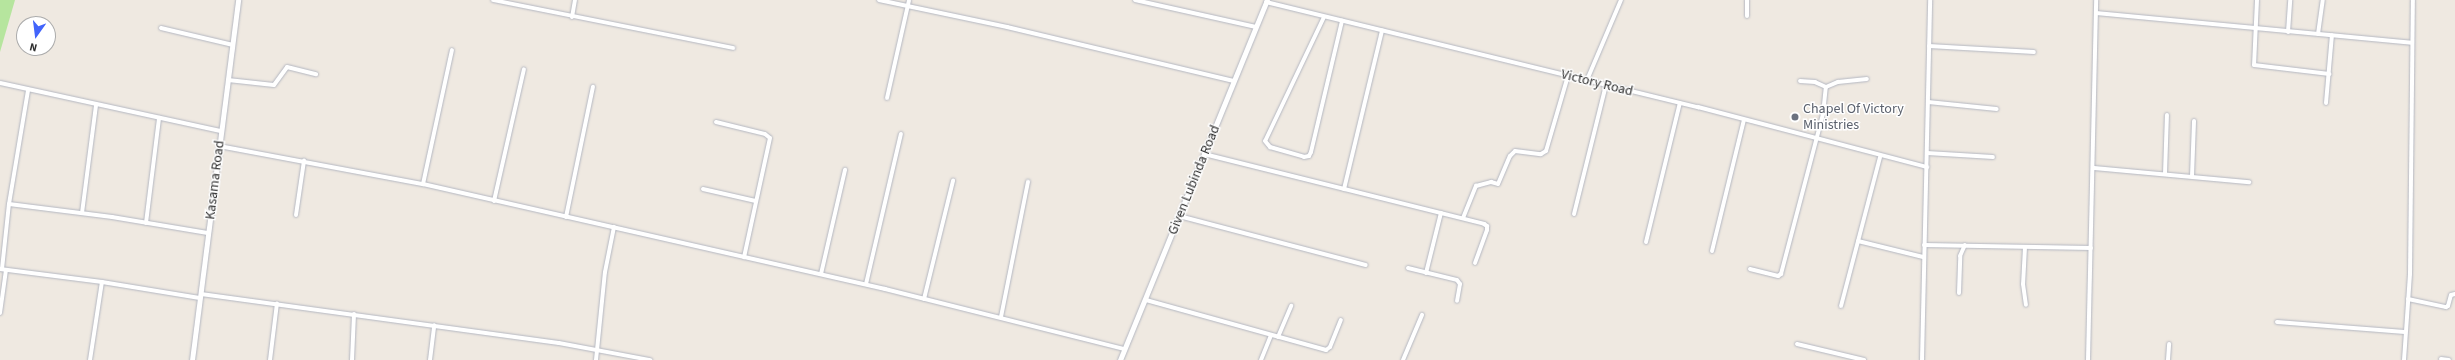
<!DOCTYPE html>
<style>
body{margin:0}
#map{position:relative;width:2455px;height:360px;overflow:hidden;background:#efe9e1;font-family:"Source Sans 3",sans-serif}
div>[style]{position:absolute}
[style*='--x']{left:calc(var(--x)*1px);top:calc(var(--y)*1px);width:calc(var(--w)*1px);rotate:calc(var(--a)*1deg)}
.green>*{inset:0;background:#b6e59e}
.roads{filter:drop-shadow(0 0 1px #b4b7c1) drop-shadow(0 0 1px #b4b7c1)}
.minor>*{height:4px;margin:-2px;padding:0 2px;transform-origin:2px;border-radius:2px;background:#fff}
.tertiary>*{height:5px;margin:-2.5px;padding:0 2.5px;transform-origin:2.5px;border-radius:2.5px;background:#fff}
.dots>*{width:11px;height:11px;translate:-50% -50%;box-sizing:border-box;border:2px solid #fff;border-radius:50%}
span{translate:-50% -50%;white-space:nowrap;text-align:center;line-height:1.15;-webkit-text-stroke:3px #fff;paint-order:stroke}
.street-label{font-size:14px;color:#2e2e2e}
.worship-label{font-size:14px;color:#5b616d}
.left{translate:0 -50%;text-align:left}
.north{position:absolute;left:16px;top:16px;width:40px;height:40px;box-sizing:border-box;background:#fff;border:1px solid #ababab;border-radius:50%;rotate:194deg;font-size:11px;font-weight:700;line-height:16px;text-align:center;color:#2e2e2e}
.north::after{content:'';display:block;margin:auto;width:14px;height:18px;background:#4264fb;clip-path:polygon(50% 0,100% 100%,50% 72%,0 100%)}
</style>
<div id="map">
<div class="green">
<div style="clip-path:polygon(0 0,15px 0,0 52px)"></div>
</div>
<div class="roads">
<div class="minor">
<div style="--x:493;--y:0;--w:245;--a:11.3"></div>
<div style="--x:879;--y:0;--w:131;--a:11.9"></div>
<div style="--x:1007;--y:27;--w:233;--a:13.4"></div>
<div style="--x:1135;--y:0;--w:124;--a:12.6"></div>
<div style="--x:1747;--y:0;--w:16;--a:90"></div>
<div style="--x:2257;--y:0;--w:65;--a:92.6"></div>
<div style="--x:2254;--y:65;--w:76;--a:6.8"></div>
<div style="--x:1266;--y:2;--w:445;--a:13.7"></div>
<div style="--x:1698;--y:107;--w:237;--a:14.7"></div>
<div style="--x:2096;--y:13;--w:317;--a:5.4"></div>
<div style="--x:572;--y:17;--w:17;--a:-80"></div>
<div style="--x:1324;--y:17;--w:137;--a:115.4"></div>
<div style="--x:1265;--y:141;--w:8;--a:50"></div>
<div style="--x:1270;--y:147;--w:35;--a:16"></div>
<div style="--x:1304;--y:157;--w:5;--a:-11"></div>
<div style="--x:1309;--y:156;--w:4;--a:-63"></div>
<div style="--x:1311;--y:152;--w:135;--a:-76.7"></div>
<div style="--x:161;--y:28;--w:74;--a:13.3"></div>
<div style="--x:2288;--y:32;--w:32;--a:-86"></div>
<div style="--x:2318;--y:34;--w:34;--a:-82"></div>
<div style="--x:1929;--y:46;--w:105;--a:3.3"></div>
<div style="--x:228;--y:80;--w:46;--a:6.2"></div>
<div style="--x:274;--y:85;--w:22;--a:-54"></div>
<div style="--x:287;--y:67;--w:30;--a:14"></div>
<div style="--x:1587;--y:80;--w:87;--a:-67"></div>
<div style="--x:0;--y:83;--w:226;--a:12.3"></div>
<div style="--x:1826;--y:87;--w:13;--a:-23"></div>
<div style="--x:1838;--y:82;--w:29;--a:-6"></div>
<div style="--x:887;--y:98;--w:100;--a:-77.3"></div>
<div style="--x:1928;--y:102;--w:69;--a:5.8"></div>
<div style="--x:2326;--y:103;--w:68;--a:-85"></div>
<div style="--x:716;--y:122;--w:50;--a:13.8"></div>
<div style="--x:765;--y:134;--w:6;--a:39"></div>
<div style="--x:770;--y:138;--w:122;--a:102.3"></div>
<div style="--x:219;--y:146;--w:208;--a:10.6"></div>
<div style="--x:423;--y:184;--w:474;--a:12.8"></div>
<div style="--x:885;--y:289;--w:246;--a:14.1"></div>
<div style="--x:1927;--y:153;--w:66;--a:3.5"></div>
<div style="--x:1204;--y:154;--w:289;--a:14"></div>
<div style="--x:1484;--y:224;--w:4;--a:34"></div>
<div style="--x:1487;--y:226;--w:4;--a:90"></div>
<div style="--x:1487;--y:230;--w:35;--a:110"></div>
<div style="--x:2094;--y:168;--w:156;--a:5.2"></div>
<div style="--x:2165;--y:174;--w:59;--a:-88.1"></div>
<div style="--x:2192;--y:176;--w:55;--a:-87.9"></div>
<div style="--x:423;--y:184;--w:137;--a:-77.8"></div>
<div style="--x:703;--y:189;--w:54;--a:12.8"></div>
<div style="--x:1344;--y:189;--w:163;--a:-76.5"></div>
<div style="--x:494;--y:201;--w:135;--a:-77.2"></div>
<div style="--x:9;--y:204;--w:104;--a:7.2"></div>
<div style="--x:112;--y:217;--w:97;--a:9.5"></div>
<div style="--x:82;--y:213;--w:109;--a:-82.6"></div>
<div style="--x:1574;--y:214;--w:133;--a:-76.1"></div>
<div style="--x:296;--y:215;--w:55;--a:-81.6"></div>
<div style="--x:1179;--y:216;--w:193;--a:14.7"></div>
<div style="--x:566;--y:217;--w:133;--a:-78.3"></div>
<div style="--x:1463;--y:218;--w:35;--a:-68"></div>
<div style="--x:1476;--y:186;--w:16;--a:-15"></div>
<div style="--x:1491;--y:182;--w:7;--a:16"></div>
<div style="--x:1498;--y:184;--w:30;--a:-67"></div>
<div style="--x:1510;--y:156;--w:7;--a:-45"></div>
<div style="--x:1515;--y:151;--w:26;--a:7"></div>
<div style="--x:1541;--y:154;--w:6;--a:-31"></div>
<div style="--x:1546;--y:151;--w:78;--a:-73.7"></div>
<div style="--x:146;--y:223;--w:106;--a:-82.9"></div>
<div style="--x:1858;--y:241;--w:67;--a:13.8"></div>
<div style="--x:1646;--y:242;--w:143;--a:-76.3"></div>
<div style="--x:1924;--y:245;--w:167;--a:1"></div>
<div style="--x:2025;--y:247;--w:37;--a:93"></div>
<div style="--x:2023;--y:284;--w:21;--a:82"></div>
<div style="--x:1712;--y:251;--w:135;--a:-76.3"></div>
<div style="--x:1408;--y:268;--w:50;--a:13.8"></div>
<div style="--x:1457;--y:280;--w:5;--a:53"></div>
<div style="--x:1460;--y:284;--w:17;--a:100"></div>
<div style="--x:0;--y:269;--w:103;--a:7.3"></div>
<div style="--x:102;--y:282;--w:99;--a:9.3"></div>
<div style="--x:2;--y:269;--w:65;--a:-83.9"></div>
<div style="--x:9;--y:204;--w:116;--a:-80.5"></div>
<div style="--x:1750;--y:269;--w:29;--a:14"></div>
<div style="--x:1778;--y:276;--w:4;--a:-34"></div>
<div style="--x:1781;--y:274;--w:165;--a:-75.3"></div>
<div style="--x:1823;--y:114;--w:27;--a:-84"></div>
<div style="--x:1826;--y:87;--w:12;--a:-156"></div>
<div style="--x:1815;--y:82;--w:15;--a:-176"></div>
<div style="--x:1426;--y:273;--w:62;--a:-76"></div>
<div style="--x:821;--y:274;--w:107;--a:-77"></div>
<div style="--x:866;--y:284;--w:154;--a:-76.9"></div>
<div style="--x:1959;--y:293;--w:37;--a:-88"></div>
<div style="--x:1960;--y:256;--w:12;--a:-66"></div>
<div style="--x:201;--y:294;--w:361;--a:7.8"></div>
<div style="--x:559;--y:343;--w:93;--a:10.6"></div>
<div style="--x:924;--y:299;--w:122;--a:-76.2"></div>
<div style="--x:2408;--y:299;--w:39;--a:12"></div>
<div style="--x:2446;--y:307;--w:2;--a:-27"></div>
<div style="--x:2448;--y:306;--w:11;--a:-75"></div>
<div style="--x:2451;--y:295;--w:4;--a:-14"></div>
<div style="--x:1146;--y:300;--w:187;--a:15.5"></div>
<div style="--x:1326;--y:350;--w:5;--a:-37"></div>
<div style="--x:1330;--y:347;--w:29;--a:-68"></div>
<div style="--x:1841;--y:306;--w:154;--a:-75.3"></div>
<div style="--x:0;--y:313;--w:43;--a:-82.1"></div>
<div style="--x:1001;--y:317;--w:138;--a:-78.7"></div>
<div style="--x:2277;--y:322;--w:128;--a:4.5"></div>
<div style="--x:1278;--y:337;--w:34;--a:-67"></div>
<div style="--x:1797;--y:344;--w:69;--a:13.4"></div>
<div style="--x:2441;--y:359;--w:8;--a:7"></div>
<div style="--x:90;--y:360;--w:79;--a:-81.3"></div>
<div style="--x:270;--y:360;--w:57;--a:-83"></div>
<div style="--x:352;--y:360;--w:46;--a:-87.5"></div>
<div style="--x:430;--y:360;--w:35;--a:-83"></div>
<div style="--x:596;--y:360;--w:88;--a:-84.2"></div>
<div style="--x:605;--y:272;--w:46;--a:-78.7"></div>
<div style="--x:1261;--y:360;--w:27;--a:-68"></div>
<div style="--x:1403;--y:360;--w:49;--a:-67.1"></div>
<div style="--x:1922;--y:360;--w:360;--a:-88.7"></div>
<div style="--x:2088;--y:360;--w:360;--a:-88.7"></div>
<div style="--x:2168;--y:360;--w:16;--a:-86"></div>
<div style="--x:2404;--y:360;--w:86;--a:-86"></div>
<div style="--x:2410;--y:274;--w:274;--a:-89.4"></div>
</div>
<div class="tertiary">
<div style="--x:192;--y:360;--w:363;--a:-82.7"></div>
<div style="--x:1120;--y:360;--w:389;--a:-67.8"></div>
</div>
</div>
<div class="dots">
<div style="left:1795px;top:117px;background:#6b7280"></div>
</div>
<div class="street-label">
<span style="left:1597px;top:83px;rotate:14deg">Victory Road</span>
<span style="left:215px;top:180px;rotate:-83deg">Kasama Road</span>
<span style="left:1194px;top:180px;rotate:-68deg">Given Lubinda Road</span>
</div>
<div class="worship-label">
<span class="left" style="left:1803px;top:117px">Chapel Of Victory<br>Ministries</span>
</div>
<div class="north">N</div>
</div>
